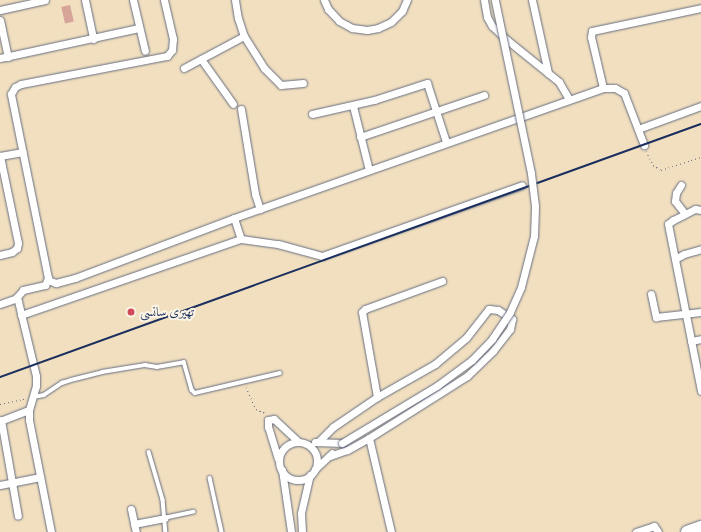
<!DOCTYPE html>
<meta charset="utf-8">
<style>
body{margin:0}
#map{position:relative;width:701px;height:532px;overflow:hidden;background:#f1dfbf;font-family:"IM FELL French Canon",Amiri,serif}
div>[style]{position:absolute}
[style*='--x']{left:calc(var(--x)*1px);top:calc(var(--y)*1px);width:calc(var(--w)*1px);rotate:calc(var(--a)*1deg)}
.building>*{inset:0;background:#d7a499;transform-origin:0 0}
.path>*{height:1px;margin-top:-0.5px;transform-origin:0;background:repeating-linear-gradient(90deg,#666d80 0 1px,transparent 0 4px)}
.roads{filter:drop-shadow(0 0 1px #666d80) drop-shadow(0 0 1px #666d80)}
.service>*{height:3.5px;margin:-1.75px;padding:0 1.75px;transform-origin:1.75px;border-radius:1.75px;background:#fff}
.minor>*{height:7px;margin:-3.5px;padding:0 3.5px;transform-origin:3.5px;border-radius:3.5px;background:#fff}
.minor>.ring{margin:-3.5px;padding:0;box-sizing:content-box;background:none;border:7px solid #fff;border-radius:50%}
.trunk>*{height:12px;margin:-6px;padding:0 6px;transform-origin:6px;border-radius:6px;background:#fff}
.rail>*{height:2px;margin:-1px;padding:0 1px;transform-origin:1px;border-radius:1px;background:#1b2f5e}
.bridges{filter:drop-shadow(0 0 1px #666d80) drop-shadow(0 0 1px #666d80)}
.minor-bridge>*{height:7px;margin:-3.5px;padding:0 3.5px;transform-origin:3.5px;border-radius:3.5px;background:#fff}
.dots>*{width:11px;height:11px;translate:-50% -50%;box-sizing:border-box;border:2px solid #fcf5e5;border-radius:50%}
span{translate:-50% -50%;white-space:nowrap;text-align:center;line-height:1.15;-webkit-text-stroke:4px #fcf5e5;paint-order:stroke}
.poi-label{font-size:13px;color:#1b2f5e}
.left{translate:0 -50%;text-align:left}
</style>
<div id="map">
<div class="building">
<div style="left:70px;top:5px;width:17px;height:9px;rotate:77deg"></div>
</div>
<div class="path">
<div style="--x:646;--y:151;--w:16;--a:63"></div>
<div style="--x:653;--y:165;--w:9;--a:32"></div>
<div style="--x:661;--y:170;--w:42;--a:-18"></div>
<div style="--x:246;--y:387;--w:24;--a:66"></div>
<div style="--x:256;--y:409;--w:10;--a:24"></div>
<div style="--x:0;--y:404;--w:25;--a:-12"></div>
</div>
<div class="roads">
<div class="service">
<div style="--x:33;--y:397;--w:11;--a:-10"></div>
<div style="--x:44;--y:395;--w:22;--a:-34"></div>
<div style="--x:62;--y:383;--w:9;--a:-18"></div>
<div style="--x:71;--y:380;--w:32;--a:-14"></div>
<div style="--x:102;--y:372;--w:44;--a:-9.2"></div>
<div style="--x:145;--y:365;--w:12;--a:9"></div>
<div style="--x:157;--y:367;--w:27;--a:-10"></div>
<div style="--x:184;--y:362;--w:29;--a:74"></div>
<div style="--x:192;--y:390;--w:4;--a:45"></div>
<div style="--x:195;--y:393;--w:87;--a:-13.2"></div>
<div style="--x:149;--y:452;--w:50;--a:73.7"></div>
<div style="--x:163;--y:500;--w:32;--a:85"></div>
<div style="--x:210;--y:478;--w:55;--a:77.5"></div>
<div style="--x:164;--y:518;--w:30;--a:-12"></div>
</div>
<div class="minor">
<div style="--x:85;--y:0;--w:40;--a:78"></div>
<div style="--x:133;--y:0;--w:52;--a:76.8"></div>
<div style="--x:235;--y:0;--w:18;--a:81"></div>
<div style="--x:238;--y:18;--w:19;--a:72"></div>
<div style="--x:244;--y:36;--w:38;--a:58"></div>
<div style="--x:264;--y:68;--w:24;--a:45"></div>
<div style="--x:281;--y:85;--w:22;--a:-5"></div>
<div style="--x:324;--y:0;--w:10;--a:66"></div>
<div style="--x:328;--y:9;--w:16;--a:47"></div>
<div style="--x:339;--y:21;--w:15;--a:28"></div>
<div style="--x:352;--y:28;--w:15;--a:8"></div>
<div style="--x:367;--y:30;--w:11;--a:-10"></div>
<div style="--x:378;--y:28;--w:14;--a:-25"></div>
<div style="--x:391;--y:22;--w:16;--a:-45"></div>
<div style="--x:402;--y:11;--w:12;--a:-66"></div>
<div style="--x:484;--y:0;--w:17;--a:80"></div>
<div style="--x:487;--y:17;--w:10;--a:61"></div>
<div style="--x:492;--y:26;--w:21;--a:43"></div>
<div style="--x:507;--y:40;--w:67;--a:38.9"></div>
<div style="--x:559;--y:82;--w:20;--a:60"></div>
<div style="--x:532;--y:0;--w:75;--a:77.6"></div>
<div style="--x:0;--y:10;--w:46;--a:-12.5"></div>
<div style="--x:0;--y:20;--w:38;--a:78"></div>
<div style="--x:0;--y:58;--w:142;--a:-12.2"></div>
<div style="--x:201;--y:59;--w:55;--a:54.6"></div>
<div style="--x:184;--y:68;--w:68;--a:-28.1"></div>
<div style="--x:603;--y:88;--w:52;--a:-103.2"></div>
<div style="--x:591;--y:37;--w:6;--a:-81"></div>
<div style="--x:592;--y:31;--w:111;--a:-11.9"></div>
<div style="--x:353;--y:106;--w:66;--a:76"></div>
<div style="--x:241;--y:109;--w:86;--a:80.6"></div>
<div style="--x:255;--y:194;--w:16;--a:72"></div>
<div style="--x:312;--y:114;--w:64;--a:-12.7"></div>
<div style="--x:374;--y:100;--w:56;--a:-17.8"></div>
<div style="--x:427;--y:83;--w:62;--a:72.1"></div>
<div style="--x:638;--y:129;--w:67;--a:-20.1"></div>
<div style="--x:360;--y:137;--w:131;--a:-18.7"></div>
<div style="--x:0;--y:156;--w:23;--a:-10"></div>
<div style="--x:681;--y:185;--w:9;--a:122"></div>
<div style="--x:676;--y:193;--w:8;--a:97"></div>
<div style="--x:675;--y:201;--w:16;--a:52"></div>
<div style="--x:701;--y:210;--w:6;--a:-171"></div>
<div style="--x:695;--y:209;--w:25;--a:153"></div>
<div style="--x:673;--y:220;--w:6;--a:141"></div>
<div style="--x:668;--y:224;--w:170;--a:78.8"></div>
<div style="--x:234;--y:218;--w:22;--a:72"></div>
<div style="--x:0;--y:255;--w:12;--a:-14"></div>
<div style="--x:12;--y:252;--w:6;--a:-39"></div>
<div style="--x:17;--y:248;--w:5;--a:-79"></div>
<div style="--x:18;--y:243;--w:89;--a:-101.7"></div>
<div style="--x:675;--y:259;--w:10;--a:-29"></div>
<div style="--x:684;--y:254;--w:18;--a:-16"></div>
<div style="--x:48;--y:280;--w:9;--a:21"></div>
<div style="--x:56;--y:283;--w:20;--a:-15"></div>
<div style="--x:75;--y:278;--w:170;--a:-20.7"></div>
<div style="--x:234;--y:218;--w:391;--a:-19.4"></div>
<div style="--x:603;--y:88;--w:12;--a:0"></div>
<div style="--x:615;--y:88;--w:10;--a:29"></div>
<div style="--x:624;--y:93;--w:56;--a:69"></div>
<div style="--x:651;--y:294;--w:24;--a:78"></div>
<div style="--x:656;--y:317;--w:45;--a:-6.3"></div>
<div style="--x:0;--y:304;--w:18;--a:-19"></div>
<div style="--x:21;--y:315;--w:233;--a:-19.1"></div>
<div style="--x:241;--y:239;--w:37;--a:8"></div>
<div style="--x:278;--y:244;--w:46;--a:15.3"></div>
<div style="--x:322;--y:256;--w:212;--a:-19.5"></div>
<div style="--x:691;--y:341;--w:10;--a:-11"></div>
<div style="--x:377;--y:397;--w:86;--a:-100"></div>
<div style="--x:362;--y:312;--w:4;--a:-45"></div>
<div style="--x:365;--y:309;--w:82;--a:-20"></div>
<div style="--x:1;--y:420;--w:97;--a:80"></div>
<div style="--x:0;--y:421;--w:31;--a:-21"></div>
<div style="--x:369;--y:438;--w:97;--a:76.8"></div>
<div class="ring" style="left:279px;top:442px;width:31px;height:31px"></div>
<div style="--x:315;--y:442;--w:27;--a:2"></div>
<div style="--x:318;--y:442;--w:21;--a:-45"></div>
<div style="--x:333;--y:427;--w:53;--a:-34.3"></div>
<div style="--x:377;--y:397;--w:67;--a:-29.6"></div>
<div style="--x:435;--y:364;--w:40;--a:-40"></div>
<div style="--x:466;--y:338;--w:37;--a:-52"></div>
<div style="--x:489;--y:309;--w:9;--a:6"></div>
<div style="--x:498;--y:310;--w:17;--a:33"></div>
<div style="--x:512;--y:319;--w:10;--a:101"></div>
<div style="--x:510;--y:329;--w:28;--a:128"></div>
<div style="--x:493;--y:351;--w:36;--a:136"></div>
<div style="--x:467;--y:376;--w:116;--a:147.7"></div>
<div style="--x:369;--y:438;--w:25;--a:151"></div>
<div style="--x:347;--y:450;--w:18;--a:161"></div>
<div style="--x:278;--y:459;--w:34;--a:-107"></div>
<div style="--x:268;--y:427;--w:7;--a:-90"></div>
<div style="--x:268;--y:420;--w:6;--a:-9"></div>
<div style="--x:274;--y:419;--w:33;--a:43"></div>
<div style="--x:315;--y:469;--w:23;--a:-43"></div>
<div style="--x:282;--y:470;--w:63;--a:81.7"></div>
<div style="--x:0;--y:485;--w:41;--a:-11.3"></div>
<div style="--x:131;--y:509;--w:24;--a:78"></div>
<div style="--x:134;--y:524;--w:31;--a:-11"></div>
<div style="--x:51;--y:532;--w:114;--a:-101.1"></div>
<div style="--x:29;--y:420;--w:10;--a:-90"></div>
<div style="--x:29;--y:410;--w:25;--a:-74"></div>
<div style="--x:36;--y:386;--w:10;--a:-90"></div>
<div style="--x:36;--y:376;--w:81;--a:-103.5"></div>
<div style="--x:17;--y:297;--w:9;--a:-49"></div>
<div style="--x:23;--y:290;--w:23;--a:-13"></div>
<div style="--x:45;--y:285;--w:8;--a:-67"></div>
<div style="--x:48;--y:278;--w:188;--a:-101.4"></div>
<div style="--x:11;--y:94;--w:8;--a:-60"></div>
<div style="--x:15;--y:87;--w:7;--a:-27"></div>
<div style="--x:21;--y:84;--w:149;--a:-10.9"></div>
<div style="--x:167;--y:56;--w:8;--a:-50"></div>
<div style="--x:172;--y:50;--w:11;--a:-85"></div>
<div style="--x:173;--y:39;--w:40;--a:-103"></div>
<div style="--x:302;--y:532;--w:19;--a:-93"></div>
<div style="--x:301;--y:513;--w:39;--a:-77"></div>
<div style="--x:636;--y:532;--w:19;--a:-18"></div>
<div style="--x:654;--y:526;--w:7;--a:56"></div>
</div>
<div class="trunk">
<div style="--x:687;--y:532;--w:15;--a:-20"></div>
</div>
</div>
<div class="rail">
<div style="--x:0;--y:377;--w:745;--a:-19.85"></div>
</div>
<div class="bridges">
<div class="minor-bridge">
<div style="--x:342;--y:443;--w:112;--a:-31.1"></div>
<div style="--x:438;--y:385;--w:42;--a:-36.3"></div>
<div style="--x:472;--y:360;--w:29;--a:-46"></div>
<div style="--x:492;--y:339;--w:32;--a:-56"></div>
<div style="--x:510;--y:312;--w:27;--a:-66"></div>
<div style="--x:521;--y:287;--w:53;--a:-75.7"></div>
<div style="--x:534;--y:236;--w:30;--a:-88"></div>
<div style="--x:535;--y:206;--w:33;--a:-97"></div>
<div style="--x:531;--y:173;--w:177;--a:-101.8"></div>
</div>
</div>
<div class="dots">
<div style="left:131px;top:312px;background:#d1495b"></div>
</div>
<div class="poi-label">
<span class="left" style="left:140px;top:312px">تھیری سانسی</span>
</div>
</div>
